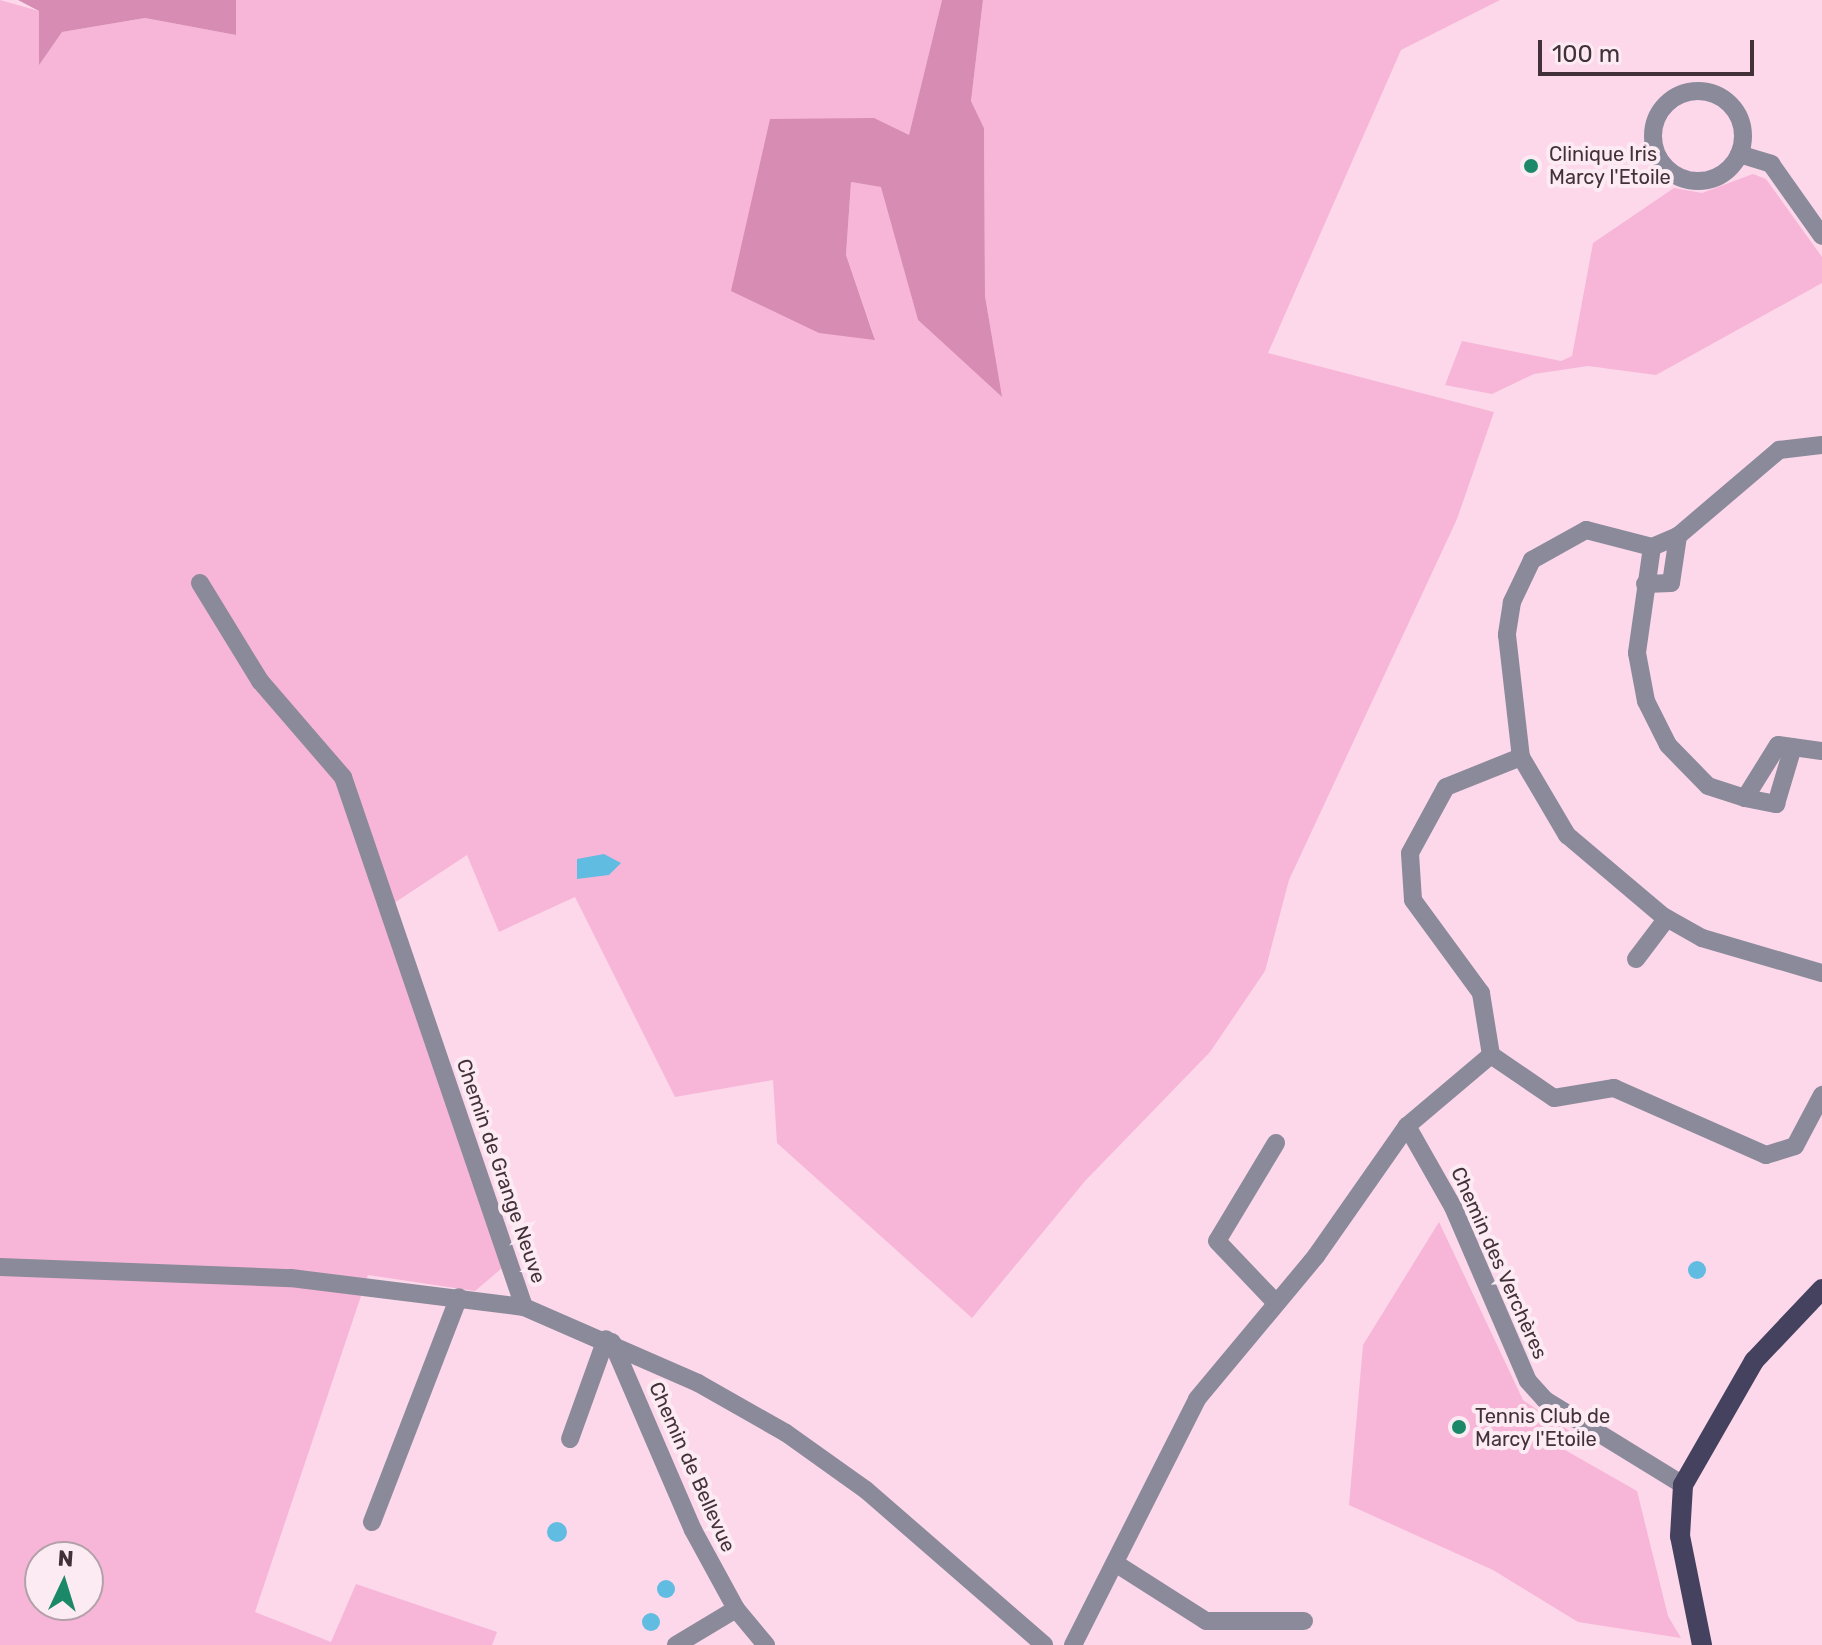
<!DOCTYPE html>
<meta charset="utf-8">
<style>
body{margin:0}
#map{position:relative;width:1822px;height:1645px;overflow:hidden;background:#fcd8ea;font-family:Rubik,sans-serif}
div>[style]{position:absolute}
.green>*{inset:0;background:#f7b6d7}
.forest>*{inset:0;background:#d68cb3}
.water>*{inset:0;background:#60bce1}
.round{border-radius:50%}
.minor>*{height:18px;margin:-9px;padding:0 9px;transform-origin:9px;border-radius:9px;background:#8a8a9b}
.minor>.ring{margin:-9px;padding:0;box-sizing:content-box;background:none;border:18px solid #8a8a9b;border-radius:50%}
.major>*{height:20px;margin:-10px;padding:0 10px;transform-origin:10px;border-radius:10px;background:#44425f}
.dots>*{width:22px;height:22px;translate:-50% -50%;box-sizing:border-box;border:4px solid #fdebf4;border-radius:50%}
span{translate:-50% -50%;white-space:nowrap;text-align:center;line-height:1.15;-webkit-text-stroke:8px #fdebf4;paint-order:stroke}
.poi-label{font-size:20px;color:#43313a}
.left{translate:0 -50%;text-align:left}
.street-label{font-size:20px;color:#43313a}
.north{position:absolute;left:24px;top:1541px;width:80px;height:80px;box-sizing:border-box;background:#fdebf4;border:2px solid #b3a1aa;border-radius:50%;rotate:4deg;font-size:22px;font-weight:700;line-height:32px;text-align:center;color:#43313a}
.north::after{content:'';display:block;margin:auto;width:28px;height:36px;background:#1b8967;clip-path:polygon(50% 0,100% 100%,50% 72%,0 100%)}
.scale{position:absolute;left:1538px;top:40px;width:216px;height:36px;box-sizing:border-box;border:4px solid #43313a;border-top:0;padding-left:10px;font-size:24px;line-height:28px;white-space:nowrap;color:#43313a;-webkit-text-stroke:6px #fdebf4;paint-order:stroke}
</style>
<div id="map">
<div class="green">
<i style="clip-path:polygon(evenodd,0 0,39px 11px,39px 64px,62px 32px,145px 18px,236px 35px,236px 0,942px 0,909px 136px,770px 119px,875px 339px,846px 255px,851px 182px,882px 187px,918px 320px,1001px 396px,985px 296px,984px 128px,971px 101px,983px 0,1500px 0,1401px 50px,1268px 353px,1494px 412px,1457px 519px,1289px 880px,1265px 971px,1210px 1052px,1085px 1181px,972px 1318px,777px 1143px,773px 1080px,675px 1097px,575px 897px,499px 932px,467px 855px,382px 911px,502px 1268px,475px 1291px,368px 1275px,255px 1612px,331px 1642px,356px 1584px,497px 1632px,492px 1645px,0 1645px,0 0,40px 1557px,88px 1557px,88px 1605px,40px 1605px,40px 1557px)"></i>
<i style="clip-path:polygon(1753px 174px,1766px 179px,1822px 257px,1822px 283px,1656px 375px,1588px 366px,1534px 374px,1492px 394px,1445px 385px,1462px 341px,1561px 361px,1572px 356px,1593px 243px,1674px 188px,1702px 193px)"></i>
<i style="clip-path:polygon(1439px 1222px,1523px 1400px,1574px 1434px,1565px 1450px,1637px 1491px,1668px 1616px,1681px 1638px,1578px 1622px,1493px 1570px,1349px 1505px,1363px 1345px)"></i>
</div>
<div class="forest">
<i style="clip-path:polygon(18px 0,236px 0,236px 35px,145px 18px,62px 32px,39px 65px,39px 11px)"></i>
<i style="clip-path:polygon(942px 0,983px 0,971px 101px,984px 128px,985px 296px,1002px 397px,918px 320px,881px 187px,851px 182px,846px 255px,875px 340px,819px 333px,731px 291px,770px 119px,874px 118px,909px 135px)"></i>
</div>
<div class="water">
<i style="clip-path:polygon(604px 854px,621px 863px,609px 875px,577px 879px,577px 859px)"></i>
<i class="round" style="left:1688px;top:1261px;width:18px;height:18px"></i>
<i class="round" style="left:547px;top:1522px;width:20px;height:20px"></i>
<i class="round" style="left:657px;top:1580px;width:18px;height:18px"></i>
<i class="round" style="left:642px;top:1613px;width:18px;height:18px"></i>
</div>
<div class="minor">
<i class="ring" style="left:1653px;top:91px;width:72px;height:72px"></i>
<i style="left:1739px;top:154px;width:34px;rotate:17deg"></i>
<i style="left:1771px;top:164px;width:88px;rotate:54.7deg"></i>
<i style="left:1652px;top:547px;width:68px;rotate:-165.6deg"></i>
<i style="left:1586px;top:530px;width:62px;rotate:150.9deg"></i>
<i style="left:1532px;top:560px;width:47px;rotate:115.5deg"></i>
<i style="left:1512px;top:602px;width:33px;rotate:99deg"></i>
<i style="left:1507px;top:635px;width:123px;rotate:83.5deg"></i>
<i style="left:1521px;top:757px;width:91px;rotate:59.5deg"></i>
<i style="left:1567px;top:835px;width:126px;rotate:40.2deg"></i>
<i style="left:1663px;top:916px;width:45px;rotate:29.4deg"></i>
<i style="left:1702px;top:938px;width:125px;rotate:16.3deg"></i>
<i style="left:1652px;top:547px;width:107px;rotate:98.1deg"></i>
<i style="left:1637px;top:653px;width:49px;rotate:79.4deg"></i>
<i style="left:1646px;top:701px;width:49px;rotate:63.4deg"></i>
<i style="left:1668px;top:745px;width:57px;rotate:45.7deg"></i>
<i style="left:1708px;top:786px;width:39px;rotate:18deg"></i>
<i style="left:1745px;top:798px;width:62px;rotate:-58.1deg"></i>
<i style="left:1778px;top:745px;width:44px;rotate:7.8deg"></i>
<i style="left:1652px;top:547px;width:28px;rotate:-23deg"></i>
<i style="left:1678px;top:536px;width:133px;rotate:-40.4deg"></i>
<i style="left:1779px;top:450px;width:43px;rotate:-6.6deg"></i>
<i style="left:200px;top:583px;width:115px;rotate:58.5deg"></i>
<i style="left:260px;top:681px;width:127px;rotate:49.2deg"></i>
<i style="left:343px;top:777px;width:560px;rotate:71.14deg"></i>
<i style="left:524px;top:1307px;width:190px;rotate:23.6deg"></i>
<i style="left:698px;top:1383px;width:101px;rotate:29.6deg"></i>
<i style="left:786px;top:1433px;width:98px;rotate:35.5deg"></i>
<i style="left:866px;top:1490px;width:236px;rotate:41deg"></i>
<i style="left:1645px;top:584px;width:26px;rotate:-2deg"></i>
<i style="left:1671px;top:583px;width:48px;rotate:-81.5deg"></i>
<i style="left:1745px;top:798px;width:32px;rotate:11deg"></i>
<i style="left:1776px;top:804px;width:59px;rotate:-73.4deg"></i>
<i style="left:1636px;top:959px;width:51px;rotate:-52.9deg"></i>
<i style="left:1491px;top:1055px;width:63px;rotate:-99.2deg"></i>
<i style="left:1481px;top:993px;width:115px;rotate:-126.2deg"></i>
<i style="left:1413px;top:900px;width:47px;rotate:-93.7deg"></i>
<i style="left:1410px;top:853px;width:75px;rotate:-61.4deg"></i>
<i style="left:1446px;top:787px;width:81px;rotate:-21.8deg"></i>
<i style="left:1407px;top:1126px;width:93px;rotate:60.4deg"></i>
<i style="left:1453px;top:1207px;width:189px;rotate:66.7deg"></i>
<i style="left:1528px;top:1381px;width:25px;rotate:48deg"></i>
<i style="left:1545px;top:1400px;width:162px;rotate:31.6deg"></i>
<i style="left:1276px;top:1143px;width:114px;rotate:121deg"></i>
<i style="left:1217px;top:1241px;width:86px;rotate:46.4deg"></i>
<i style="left:0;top:1267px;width:291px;rotate:2.2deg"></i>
<i style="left:291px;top:1278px;width:235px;rotate:7.1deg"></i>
<i style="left:612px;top:1342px;width:205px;rotate:66.7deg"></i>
<i style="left:693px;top:1530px;width:90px;rotate:61.4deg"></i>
<i style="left:736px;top:1609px;width:47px;rotate:50.2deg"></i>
<i style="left:570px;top:1439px;width:106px;rotate:-70.2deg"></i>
<i style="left:372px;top:1522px;width:241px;rotate:-68.9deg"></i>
<i style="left:1115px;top:1563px;width:108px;rotate:32.5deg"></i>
<i style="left:1206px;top:1621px;width:98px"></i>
<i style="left:676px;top:1645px;width:70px;rotate:-31deg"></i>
<i style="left:1073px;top:1645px;width:275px;rotate:-63.2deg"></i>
<i style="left:1197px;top:1399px;width:186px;rotate:-50.2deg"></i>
<i style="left:1316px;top:1256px;width:159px;rotate:-55deg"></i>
<i style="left:1407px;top:1126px;width:110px;rotate:-40.2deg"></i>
<i style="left:1491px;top:1055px;width:76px;rotate:34.3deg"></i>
<i style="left:1554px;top:1098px;width:61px;rotate:-9.5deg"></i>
<i style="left:1614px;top:1088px;width:166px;rotate:23.8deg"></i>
<i style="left:1766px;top:1155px;width:30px;rotate:-17deg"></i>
<i style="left:1795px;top:1146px;width:58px;rotate:-62.1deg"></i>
</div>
<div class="major">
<i style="left:1702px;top:1645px;width:111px;rotate:-101.4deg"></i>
<i style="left:1680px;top:1536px;width:51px;rotate:-86.6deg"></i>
<i style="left:1683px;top:1485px;width:143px;rotate:-60.2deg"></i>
<i style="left:1754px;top:1361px;width:99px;rotate:-46.6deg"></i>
</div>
<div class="dots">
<i style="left:1531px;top:166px;background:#1b8967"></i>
<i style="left:1459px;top:1427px;background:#1b8967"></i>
</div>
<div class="poi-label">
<span class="left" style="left:1549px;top:166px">Clinique Iris<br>Marcy l'Etoile</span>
<span class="left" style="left:1475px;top:1428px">Tennis Club de<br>Marcy l'Etoile</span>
</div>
<div class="street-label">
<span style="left:501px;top:1171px;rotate:71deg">Chemin de Grange Neuve</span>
<span style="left:1499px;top:1263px;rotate:66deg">Chemin des Verchères</span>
<span style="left:692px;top:1467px;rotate:66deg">Chemin de Bellevue</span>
</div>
<div class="north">N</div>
<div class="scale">100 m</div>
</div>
